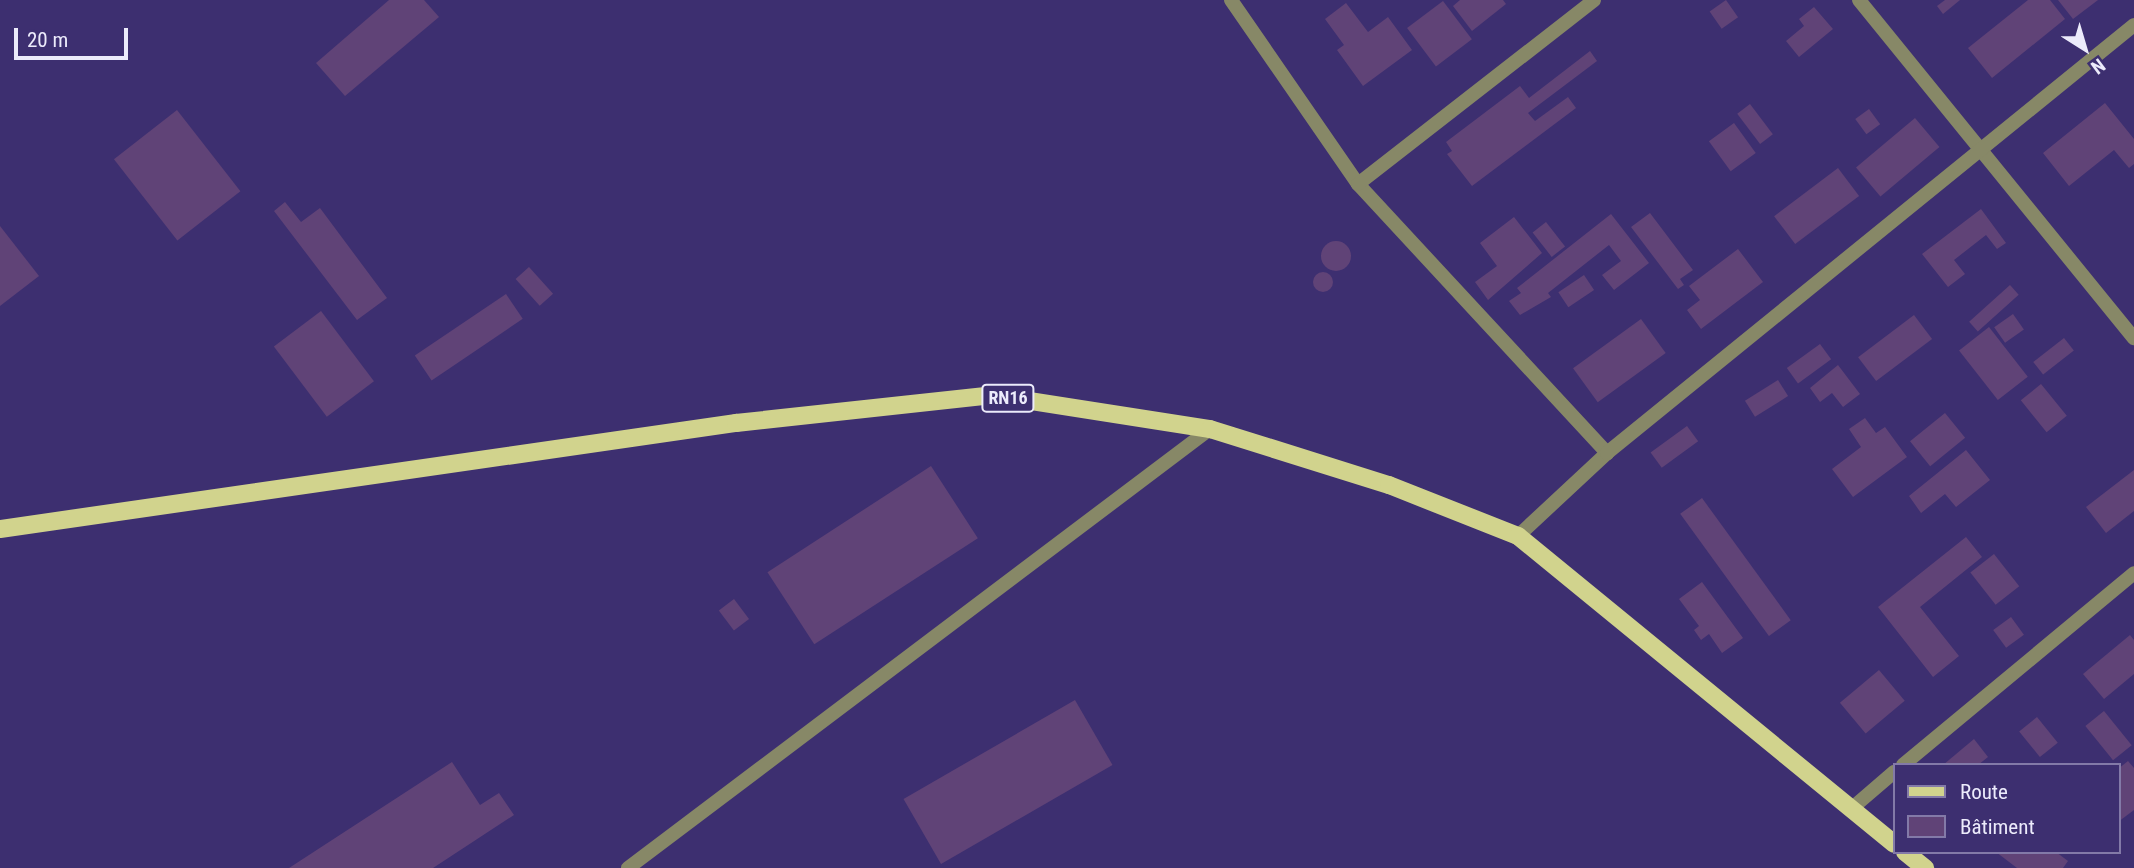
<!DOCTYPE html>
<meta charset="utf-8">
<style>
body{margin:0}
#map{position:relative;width:2134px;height:868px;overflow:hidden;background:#3d2f70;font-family:"Roboto Condensed",sans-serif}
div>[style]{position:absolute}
.building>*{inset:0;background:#604377;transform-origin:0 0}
.round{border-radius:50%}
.street>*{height:14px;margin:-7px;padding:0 7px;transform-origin:7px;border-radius:7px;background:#878867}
.primary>*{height:18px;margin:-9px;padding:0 9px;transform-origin:9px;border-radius:9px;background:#d1d38d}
span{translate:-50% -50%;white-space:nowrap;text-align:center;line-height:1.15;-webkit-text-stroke:7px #3d2f70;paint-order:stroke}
.shield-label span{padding:2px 5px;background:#3d2f70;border:2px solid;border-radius:5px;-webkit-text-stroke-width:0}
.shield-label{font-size:18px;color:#ecebfb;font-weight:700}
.legend{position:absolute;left:1893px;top:763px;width:228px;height:91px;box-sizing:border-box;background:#3d2f70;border:2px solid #837aa8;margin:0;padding:9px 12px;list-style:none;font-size:21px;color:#ecebfb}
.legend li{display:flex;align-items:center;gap:14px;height:35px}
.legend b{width:35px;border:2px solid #837aa8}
.north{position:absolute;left:2050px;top:14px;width:70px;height:70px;-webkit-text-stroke:5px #3d2f70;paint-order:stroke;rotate:143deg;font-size:19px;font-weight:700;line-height:28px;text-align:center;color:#ecebfb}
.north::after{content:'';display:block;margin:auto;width:24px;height:32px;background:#ecebfb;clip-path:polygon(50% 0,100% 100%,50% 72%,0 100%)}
.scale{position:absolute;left:14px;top:28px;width:114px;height:32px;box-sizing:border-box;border:4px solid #ecebfb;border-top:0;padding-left:9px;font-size:21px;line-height:24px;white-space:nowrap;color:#ecebfb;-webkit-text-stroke:5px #3d2f70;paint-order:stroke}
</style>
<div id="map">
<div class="building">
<i style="clip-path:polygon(389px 0,424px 0,439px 17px,345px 96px,316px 63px)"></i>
<i style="clip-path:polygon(1460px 0,1503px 0,1506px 4px,1472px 31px,1453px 6px)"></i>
<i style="left:1726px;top:0;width:21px;height:20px;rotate:55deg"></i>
<i style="clip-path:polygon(1945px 0,1960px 0,1943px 14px,1937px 6px)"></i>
<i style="clip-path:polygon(2028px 0,2050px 0,2065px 19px,1992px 78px,1968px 48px)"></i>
<i style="clip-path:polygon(2058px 0,2098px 0,2073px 19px)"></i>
<i style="left:1443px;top:1px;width:48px;height:45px;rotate:53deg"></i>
<i style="clip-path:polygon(1346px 3px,1368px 32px,1388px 17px,1412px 50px,1363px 86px,1337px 50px,1344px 45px,1325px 19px)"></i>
<i style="clip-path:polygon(1814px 7px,1833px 29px,1799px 57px,1786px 41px,1804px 26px,1799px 19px)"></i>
<i style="clip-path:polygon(1590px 51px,1597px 61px,1528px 113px,1535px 121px,1568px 97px,1576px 108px,1472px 186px,1447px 154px,1452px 151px,1446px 142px,1520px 86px,1529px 98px)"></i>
<i style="clip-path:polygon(2105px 103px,2134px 139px,2134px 164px,2129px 168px,2114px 150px,2069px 186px,2043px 153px)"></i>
<i style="left:1750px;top:104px;width:38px;height:16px;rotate:53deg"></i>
<i style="left:1869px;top:109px;width:19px;height:17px;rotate:54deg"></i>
<i style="left:177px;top:110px;width:103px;height:80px;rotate:52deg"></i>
<i style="left:1915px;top:118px;width:38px;height:77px;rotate:50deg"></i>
<i style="left:1734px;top:123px;width:37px;height:31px;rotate:54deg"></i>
<i style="left:1838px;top:168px;width:35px;height:80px;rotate:53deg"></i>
<i style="clip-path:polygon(285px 202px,301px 222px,320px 208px,387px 298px,357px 320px,274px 211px)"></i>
<i style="clip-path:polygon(1981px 209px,2006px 243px,1997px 249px,1986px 235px,1954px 260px,1965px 274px,1948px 287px,1922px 254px)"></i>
<i style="clip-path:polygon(1650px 213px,1693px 270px,1680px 279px,1684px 285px,1678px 289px,1631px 227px)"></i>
<i style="clip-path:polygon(1611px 214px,1649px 263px,1614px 290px,1602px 275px,1621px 261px,1609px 245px,1548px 293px,1551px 297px,1520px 315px,1509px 301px,1521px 293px,1517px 288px)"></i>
<i style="clip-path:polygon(1514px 217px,1542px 253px,1488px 300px,1475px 282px,1497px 266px,1480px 243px)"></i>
<i style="left:1546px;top:222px;width:31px;height:17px;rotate:52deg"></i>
<i style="clip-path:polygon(0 226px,39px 276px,0 306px)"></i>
<i class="round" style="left:1321px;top:241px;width:30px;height:30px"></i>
<i style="clip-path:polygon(1738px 249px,1763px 282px,1701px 329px,1687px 310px,1700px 300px,1689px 286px)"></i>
<i style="left:529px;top:267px;width:36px;height:18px;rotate:48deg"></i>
<i class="round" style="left:1313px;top:272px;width:20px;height:20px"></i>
<i style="left:1584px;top:275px;width:18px;height:31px;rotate:56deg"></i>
<i style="left:2010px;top:285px;width:13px;height:55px;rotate:48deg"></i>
<i style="left:506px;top:294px;width:30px;height:110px;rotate:56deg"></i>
<i style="left:321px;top:311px;width:88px;height:59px;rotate:53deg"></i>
<i style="left:2013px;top:314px;width:19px;height:23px;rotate:55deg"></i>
<i style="left:1914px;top:315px;width:30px;height:70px;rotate:53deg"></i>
<i style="left:1641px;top:319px;width:42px;height:84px;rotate:54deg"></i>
<i style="left:1989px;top:327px;width:63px;height:38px;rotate:52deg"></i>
<i style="left:2064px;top:338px;width:16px;height:39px;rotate:52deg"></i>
<i style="left:1820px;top:344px;width:19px;height:41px;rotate:54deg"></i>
<i style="clip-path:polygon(1838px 365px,1860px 394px,1843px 407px,1832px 393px,1820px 402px,1810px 388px)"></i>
<i style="left:1778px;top:380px;width:19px;height:39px;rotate:58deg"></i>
<i style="left:2041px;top:384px;width:41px;height:26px;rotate:51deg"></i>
<i style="left:1945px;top:413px;width:32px;height:45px;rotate:51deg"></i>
<i style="clip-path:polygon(1865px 418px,1876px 433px,1885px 427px,1907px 457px,1853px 497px,1832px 469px,1861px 447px,1849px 429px)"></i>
<i style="left:1687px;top:426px;width:19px;height:45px;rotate:54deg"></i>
<i style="clip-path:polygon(1966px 450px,1990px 480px,1956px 507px,1945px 494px,1921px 513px,1909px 496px)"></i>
<i style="left:931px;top:466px;width:86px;height:195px;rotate:57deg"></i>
<i style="clip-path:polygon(2134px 470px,2134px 511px,2106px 533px,2086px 507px)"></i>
<i style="left:1702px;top:498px;width:151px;height:27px;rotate:54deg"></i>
<i style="clip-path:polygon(1966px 537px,1982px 557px,1920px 607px,1959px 656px,1933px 677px,1878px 607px)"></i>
<i style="left:1994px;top:554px;width:41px;height:30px;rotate:52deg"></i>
<i style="clip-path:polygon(1702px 582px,1743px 638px,1722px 653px,1709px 634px,1701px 640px,1694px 630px,1699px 626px,1679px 599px)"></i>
<i style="left:734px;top:599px;width:25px;height:19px;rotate:53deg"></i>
<i style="left:2011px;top:617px;width:22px;height:22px;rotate:54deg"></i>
<i style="clip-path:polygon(2130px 635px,2134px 640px,2134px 674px,2104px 699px,2083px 674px)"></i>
<i style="left:1879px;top:670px;width:40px;height:51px;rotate:50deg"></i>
<i style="left:1075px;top:700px;width:75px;height:198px;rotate:60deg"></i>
<i style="left:2104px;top:711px;width:44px;height:24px;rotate:51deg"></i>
<i style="left:2037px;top:717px;width:33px;height:23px;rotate:51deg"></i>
<i style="clip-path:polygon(1974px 739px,1988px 757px,1978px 765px,1943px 765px)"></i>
<i style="clip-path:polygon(2128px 761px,2134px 768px,2134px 810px,2118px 822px,2118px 769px)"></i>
<i style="clip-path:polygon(452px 762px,480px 805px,499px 793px,514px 815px,433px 868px,289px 868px)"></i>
<i style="clip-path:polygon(1996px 852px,2056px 852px,2068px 861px,2063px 868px,2017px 868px)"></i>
</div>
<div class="street">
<i style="left:1231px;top:0;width:224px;rotate:55.4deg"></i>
<i style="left:1358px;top:184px;width:367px;rotate:47.2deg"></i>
<i style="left:1859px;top:0;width:436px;rotate:50.9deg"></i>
<i style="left:1358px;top:184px;width:299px;rotate:-37.9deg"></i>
<i style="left:1518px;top:536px;width:122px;rotate:-43deg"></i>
<i style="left:1607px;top:453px;width:679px;rotate:-39.08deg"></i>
<i style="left:1903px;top:765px;width:300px;rotate:-39.7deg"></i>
<i style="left:1851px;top:809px;width:57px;rotate:-40.7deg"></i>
<i style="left:628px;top:868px;width:729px;rotate:-37.03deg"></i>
</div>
<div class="primary">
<i style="left:0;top:529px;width:744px;rotate:-8.2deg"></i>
<i style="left:736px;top:423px;width:258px;rotate:-6.2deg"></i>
<i style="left:992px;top:395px;width:221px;rotate:8.9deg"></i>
<i style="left:1210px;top:429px;width:188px;rotate:17.4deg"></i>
<i style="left:1389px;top:485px;width:139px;rotate:21.6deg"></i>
<i style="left:1518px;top:536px;width:486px;rotate:39.3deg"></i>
<i style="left:1905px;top:852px;width:26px;rotate:39deg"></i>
</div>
<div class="shield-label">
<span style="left:1008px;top:398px">RN16</span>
</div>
<ul class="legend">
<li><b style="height:9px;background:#d1d38d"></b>Route</li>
<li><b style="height:19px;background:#604377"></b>Bâtiment</li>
</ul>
<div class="north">N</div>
<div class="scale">20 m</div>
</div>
